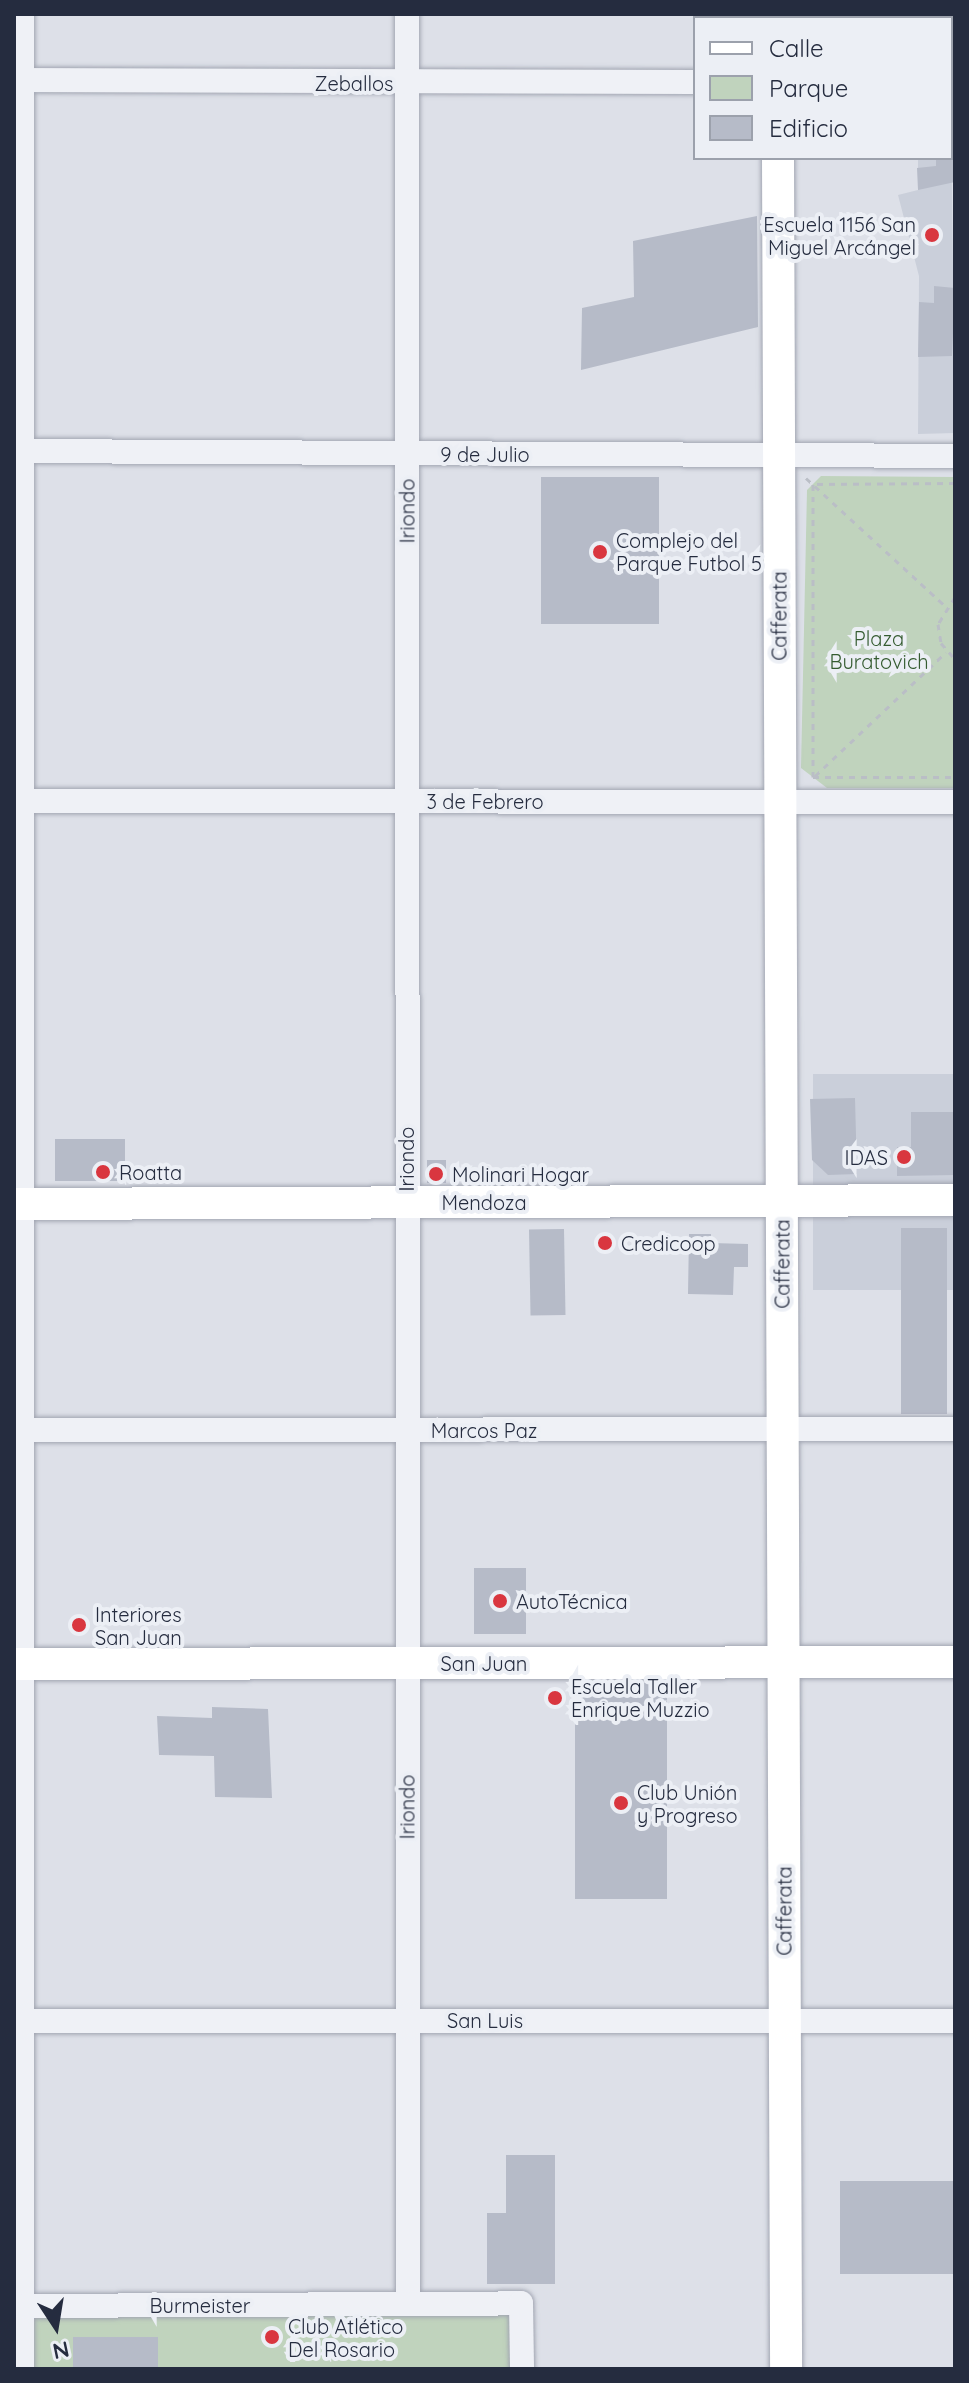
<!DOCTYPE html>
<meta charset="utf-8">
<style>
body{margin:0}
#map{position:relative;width:969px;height:2383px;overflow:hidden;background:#dde0e8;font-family:Quicksand,sans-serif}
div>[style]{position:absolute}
.built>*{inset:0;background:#cacfda;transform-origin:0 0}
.green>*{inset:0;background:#c0d3bd;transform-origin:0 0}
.building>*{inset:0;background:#b6bbc8;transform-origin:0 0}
.path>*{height:3px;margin-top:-1.5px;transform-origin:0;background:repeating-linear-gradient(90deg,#babec6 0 6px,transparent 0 12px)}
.roads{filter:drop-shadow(0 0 2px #a2a6b2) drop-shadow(0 0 2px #a2a6b2)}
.street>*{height:24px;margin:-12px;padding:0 12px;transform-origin:12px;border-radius:12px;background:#eff1f6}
.secondary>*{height:32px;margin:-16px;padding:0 16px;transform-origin:16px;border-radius:16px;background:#fff}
.dots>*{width:22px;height:22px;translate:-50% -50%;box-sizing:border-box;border:4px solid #eceff5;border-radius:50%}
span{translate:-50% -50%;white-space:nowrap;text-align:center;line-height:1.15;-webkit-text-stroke:8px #eceff5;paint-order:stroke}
.street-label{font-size:20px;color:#252c3f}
.poi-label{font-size:20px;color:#252c3f}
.right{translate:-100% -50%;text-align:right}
.left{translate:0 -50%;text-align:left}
.park-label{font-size:20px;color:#355c31}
.frame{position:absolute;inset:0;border:16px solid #252c3f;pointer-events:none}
.legend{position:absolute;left:693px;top:16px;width:260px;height:144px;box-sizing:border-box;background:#eceff5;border:2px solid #9ca1ac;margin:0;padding:10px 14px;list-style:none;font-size:24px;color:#252c3f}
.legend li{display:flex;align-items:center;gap:16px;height:40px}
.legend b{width:40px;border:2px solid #9ca1ac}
.north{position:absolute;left:16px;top:2287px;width:80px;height:80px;-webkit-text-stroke:6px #eceff5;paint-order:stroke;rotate:168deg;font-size:22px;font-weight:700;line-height:32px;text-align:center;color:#252c3f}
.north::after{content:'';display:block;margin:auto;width:28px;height:36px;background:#252c3f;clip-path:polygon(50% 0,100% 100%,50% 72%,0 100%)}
</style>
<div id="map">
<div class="built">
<i style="clip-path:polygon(951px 112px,955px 433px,918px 434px,919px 276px,898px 195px,918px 190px,918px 158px,951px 158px)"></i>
<i style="left:813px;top:1074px;width:142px;height:216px"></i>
</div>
<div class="green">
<i style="clip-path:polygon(821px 476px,955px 477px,955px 788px,827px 788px,801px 768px,807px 490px)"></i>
<i style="left:521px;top:2303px;width:66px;height:498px;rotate:89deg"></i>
</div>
<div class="building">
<i style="clip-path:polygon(936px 158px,955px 158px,955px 182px,918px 190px,917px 168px,936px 166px)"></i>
<i style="clip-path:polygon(757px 216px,758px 327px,581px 370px,582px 308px,634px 297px,633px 241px)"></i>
<i style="clip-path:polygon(934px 286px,955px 288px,952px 356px,918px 357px,919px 302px,934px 303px)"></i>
<i style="left:659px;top:477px;width:147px;height:118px;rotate:90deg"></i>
<i style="clip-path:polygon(855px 1098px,857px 1174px,828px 1175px,812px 1160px,810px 1099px)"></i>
<i style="clip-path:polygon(911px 1112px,955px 1112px,955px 1175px,897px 1176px,897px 1147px,911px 1147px)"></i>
<i style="left:55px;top:1139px;width:70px;height:42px"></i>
<i style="left:427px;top:1160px;width:19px;height:23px"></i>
<i style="left:901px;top:1228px;width:46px;height:186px"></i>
<i style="left:564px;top:1229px;width:86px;height:35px;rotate:89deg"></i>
<i style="clip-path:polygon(689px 1234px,711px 1234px,711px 1243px,748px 1244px,748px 1267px,734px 1267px,733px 1295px,688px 1294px)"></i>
<i style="left:474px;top:1568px;width:52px;height:66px"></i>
<i style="left:575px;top:1683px;width:92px;height:216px"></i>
<i style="clip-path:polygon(212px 1707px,268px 1709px,272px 1798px,215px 1797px,214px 1756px,159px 1755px,157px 1716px,212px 1718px)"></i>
<i style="clip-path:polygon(506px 2155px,555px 2155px,555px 2284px,487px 2284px,487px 2213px,506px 2213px)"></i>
<i style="left:840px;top:2181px;width:115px;height:93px"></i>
<i style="left:73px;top:2337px;width:85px;height:32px"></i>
</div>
<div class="path">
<i style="left:806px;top:478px;width:189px;rotate:42.6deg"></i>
<i style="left:955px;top:483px;width:142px;rotate:179.6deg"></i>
<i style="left:813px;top:484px;width:293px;rotate:90deg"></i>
<i style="left:813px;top:777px;width:142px"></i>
<i style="left:955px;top:597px;width:32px;rotate:122deg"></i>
<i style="left:938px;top:624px;width:19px;rotate:81deg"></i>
<i style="left:941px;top:643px;width:21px;rotate:49deg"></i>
<i style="left:815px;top:776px;width:180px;rotate:-43.4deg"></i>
</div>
<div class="roads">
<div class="street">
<i style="left:22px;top:14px;width:2355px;rotate:90deg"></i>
<i style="left:407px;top:14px;width:2290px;rotate:89.97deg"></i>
<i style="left:14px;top:80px;width:681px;rotate:0.17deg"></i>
<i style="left:951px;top:81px;width:4px"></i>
<i style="left:14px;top:451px;width:941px;rotate:0.3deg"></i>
<i style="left:14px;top:801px;width:941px;rotate:0.06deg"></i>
<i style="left:14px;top:1430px;width:941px;rotate:-0.06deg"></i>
<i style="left:14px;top:2021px;width:941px"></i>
<i style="left:23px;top:2306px;width:498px;rotate:-0.3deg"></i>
<i style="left:521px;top:2303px;width:66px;rotate:89.1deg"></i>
</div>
<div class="secondary">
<i style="left:777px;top:14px;width:4px;rotate:90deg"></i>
<i style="left:778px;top:158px;width:2211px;rotate:89.79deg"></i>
<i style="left:14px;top:1204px;width:941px;rotate:-0.24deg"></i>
<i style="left:14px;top:1664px;width:941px;rotate:-0.12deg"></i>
</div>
</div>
<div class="dots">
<i style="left:932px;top:235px;background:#d9363f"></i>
<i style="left:600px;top:552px;background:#d9363f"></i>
<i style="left:904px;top:1157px;background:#d9363f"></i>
<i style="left:103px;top:1172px;background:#d9363f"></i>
<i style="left:436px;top:1174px;background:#d9363f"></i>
<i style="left:605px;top:1243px;background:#d9363f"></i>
<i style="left:500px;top:1601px;background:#d9363f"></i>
<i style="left:79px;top:1625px;background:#d9363f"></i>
<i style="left:555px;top:1698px;background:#d9363f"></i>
<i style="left:621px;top:1803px;background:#d9363f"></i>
<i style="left:272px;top:2337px;background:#d9363f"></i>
</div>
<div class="street-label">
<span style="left:354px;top:83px">Zeballos</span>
<span style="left:485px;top:454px">9 de Julio</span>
<span style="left:407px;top:511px;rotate:-90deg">Iriondo</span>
<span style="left:779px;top:616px;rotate:-90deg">Cafferata</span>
<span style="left:485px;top:801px">3 de Febrero</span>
<span style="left:406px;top:1159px;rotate:-90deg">Iriondo</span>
<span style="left:484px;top:1202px">Mendoza</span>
<span style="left:782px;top:1264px;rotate:-90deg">Cafferata</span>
<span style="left:484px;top:1430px">Marcos Paz</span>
<span style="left:484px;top:1663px">San Juan</span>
<span style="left:407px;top:1807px;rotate:-90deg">Iriondo</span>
<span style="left:784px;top:1911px;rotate:-90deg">Cafferata</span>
<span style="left:485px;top:2020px">San Luis</span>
<span style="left:200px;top:2305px">Burmeister</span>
</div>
<div class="poi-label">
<span class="right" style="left:916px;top:236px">Escuela 1156 San<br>Miguel Arcángel</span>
<span class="left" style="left:616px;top:552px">Complejo del<br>Parque Futbol 5</span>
<span class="right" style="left:888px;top:1157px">IDAS</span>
<span class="left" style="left:119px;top:1172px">Roatta</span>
<span class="left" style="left:452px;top:1174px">Molinari Hogar</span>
<span class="left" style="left:621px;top:1243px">Credicoop</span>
<span class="left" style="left:516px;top:1601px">AutoTécnica</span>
<span class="left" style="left:95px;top:1626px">Interiores<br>San Juan</span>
<span class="left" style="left:571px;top:1698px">Escuela Taller<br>Enrique Muzzio</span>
<span class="left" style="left:637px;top:1804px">Club Unión<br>y Progreso</span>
<span class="left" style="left:288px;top:2338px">Club Atlético<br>Del Rosario</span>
</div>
<div class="park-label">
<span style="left:879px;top:650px">Plaza<br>Buratovich</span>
</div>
<div class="frame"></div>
<ul class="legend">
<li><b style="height:10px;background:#fff"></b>Calle</li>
<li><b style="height:22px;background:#c0d3bd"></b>Parque</li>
<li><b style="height:22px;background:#b6bbc8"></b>Edificio</li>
</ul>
<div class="north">N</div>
</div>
